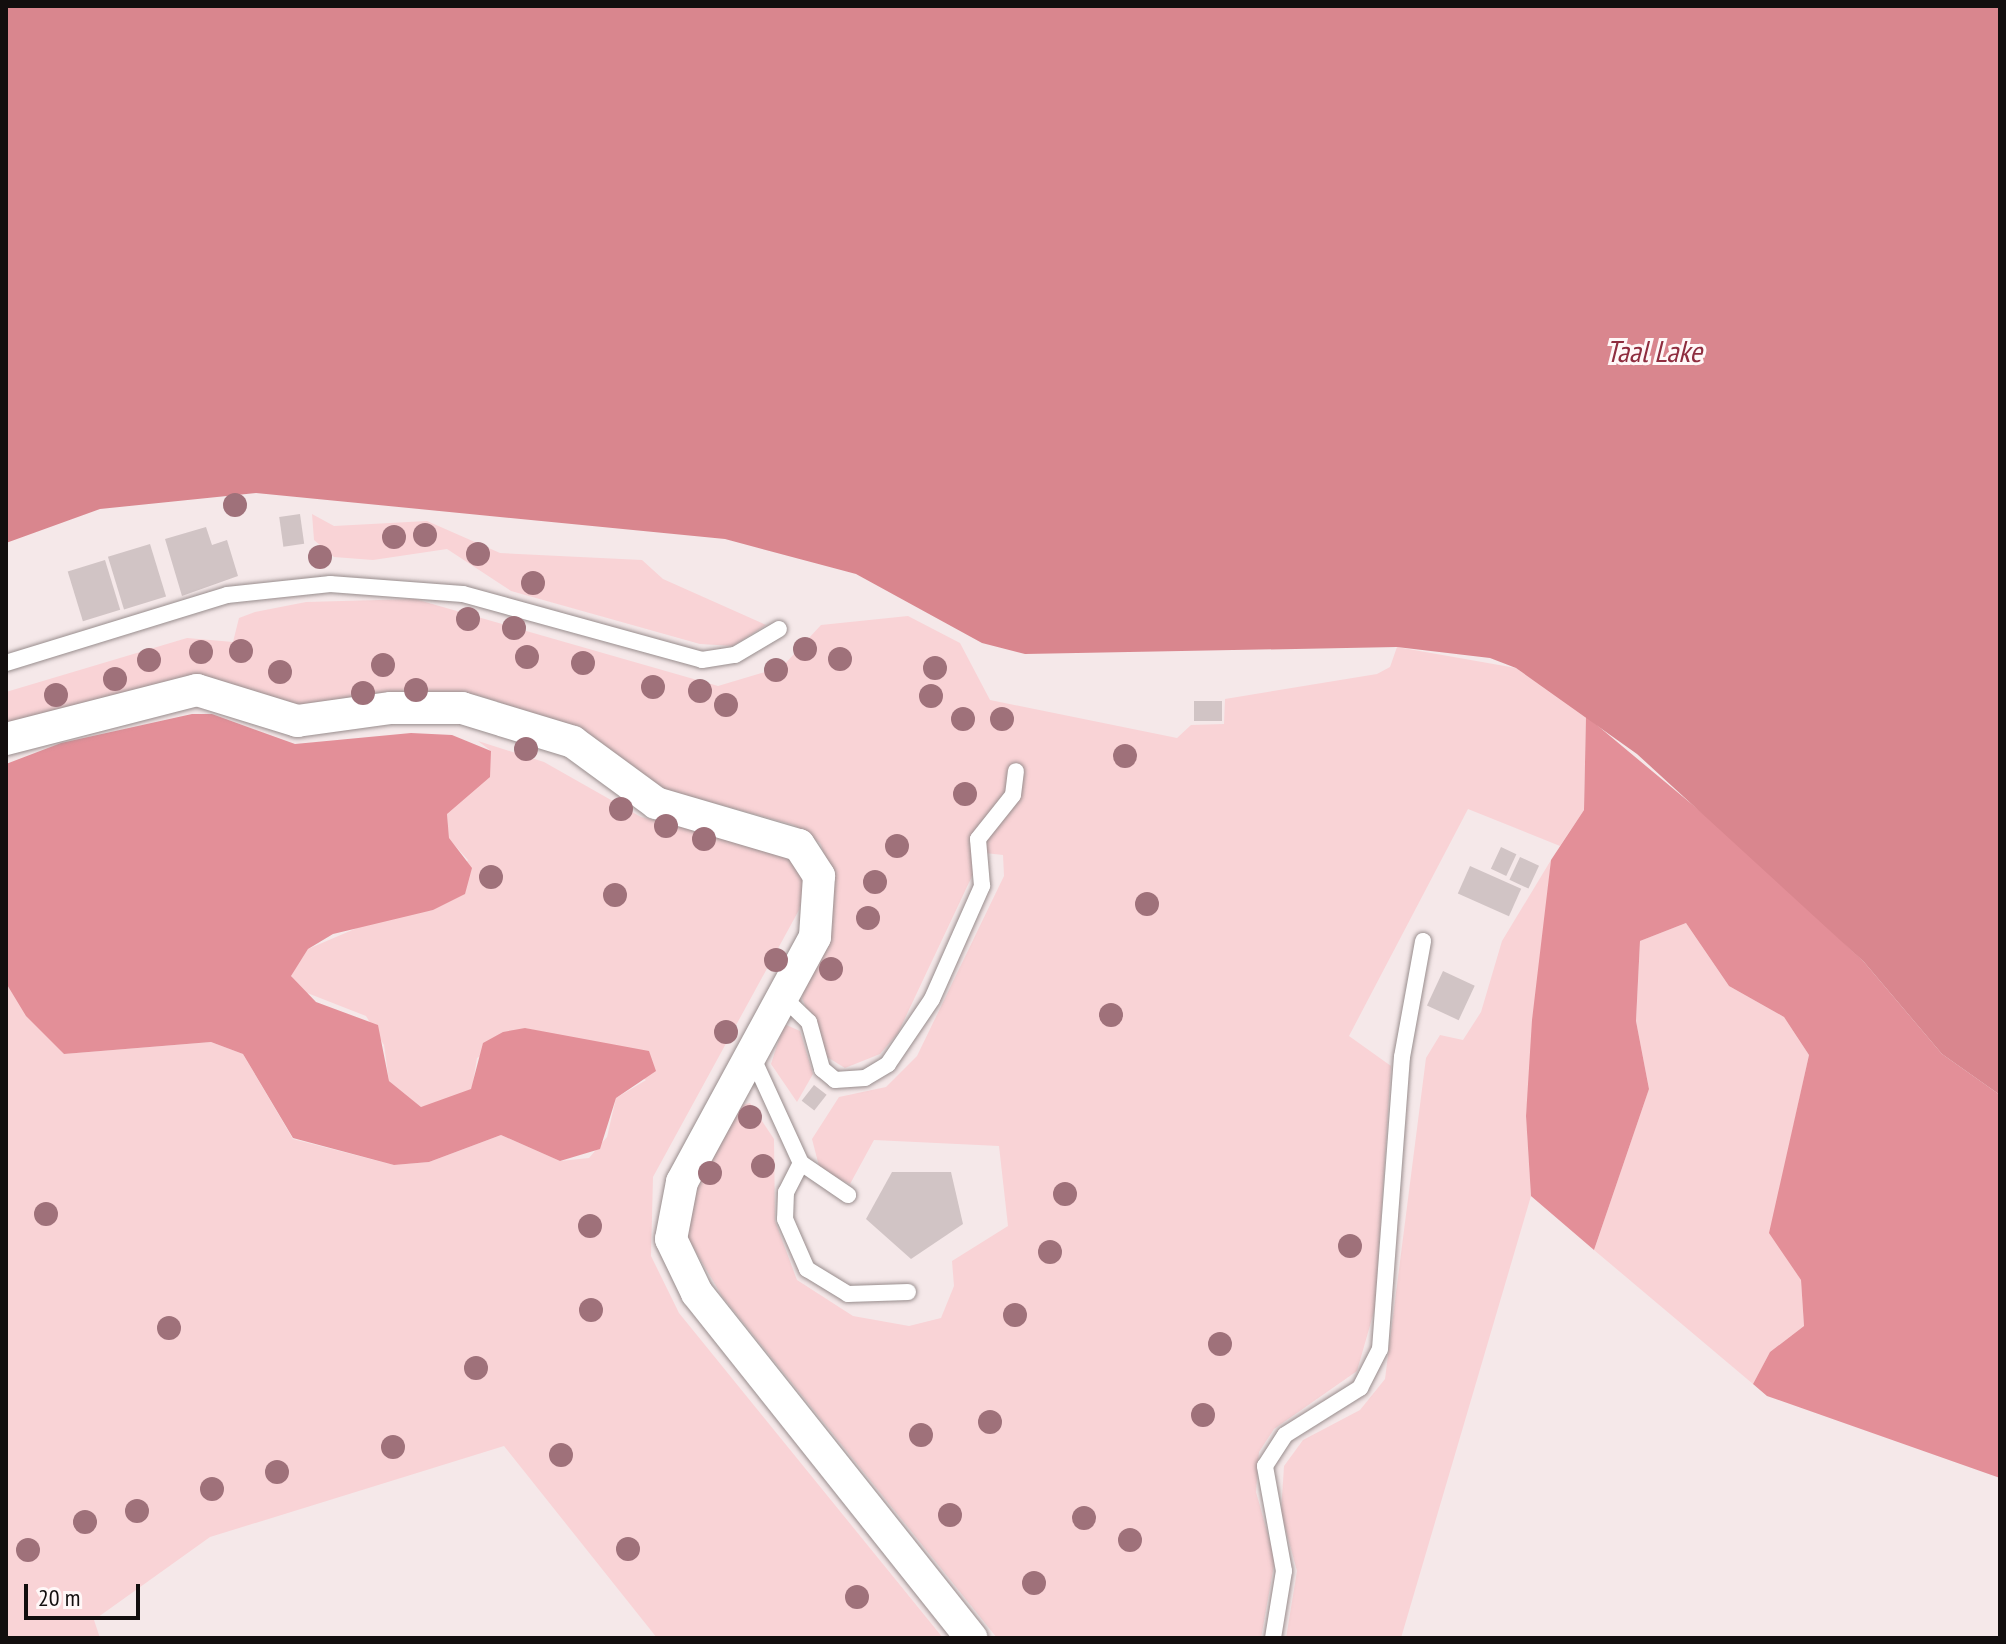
<!DOCTYPE html>
<style>
body{margin:0}
#map{position:relative;width:2006px;height:1644px;overflow:hidden;background:#f5e8e9;font-family:"PT Sans Narrow",sans-serif}
div>[style]{position:absolute}
.green>*{inset:0;background:#f9d3d6}
.forest>*{inset:0;background:#e38f98}
.water>*{inset:0;background:#d9868e}
.building>*{inset:0;background:#d1c4c5;transform-origin:0 0}
.roads{filter:drop-shadow(0 0 2px #988d8d) drop-shadow(0 0 2px #988d8d)}
.service>*{height:16px;margin:-8px;padding:0 8px;transform-origin:8px;border-radius:8px;background:#fff}
.minor>*{height:32px;margin:-16px;padding:0 16px;transform-origin:16px;border-radius:16px;background:#fff}
.trees>*{width:24px;height:24px;margin:-12px;border-radius:50%;background:#9f717a}
span{translate:-50% -50%;white-space:nowrap;text-align:center;line-height:1.15;-webkit-text-stroke:6px #fff7f7;paint-order:stroke}
.water-label{font-size:30px;color:#8f2d3f;font-style:italic}
.frame{position:absolute;inset:0;border:8px solid #120e0e;pointer-events:none}
.scale{position:absolute;left:24px;top:1584px;width:116px;height:36px;box-sizing:border-box;border:4px solid #120e0e;border-top:0;padding-left:10px;font-size:24px;line-height:28px;white-space:nowrap;color:#120e0e;-webkit-text-stroke:6px #fff7f7;paint-order:stroke}
</style>
<div id="map">
<div class="green">
<i style="clip-path:polygon(312px 514px,334px 526px,427px 521px,500px 553px,642px 560px,663px 579px,766px 625px,733px 646px,700px 644px,511px 591px,447px 549px,373px 560px,334px 557px,314px 540px)"></i>
<i style="clip-path:polygon(415px 599px,718px 686px,782px 667px,821px 625px,908px 616px,960px 643px,990px 700px,1177px 738px,1191px 725px,1224px 724px,1225px 699px,1377px 674px,1390px 667px,1397px 647px,1516px 668px,1586px 716px,1584px 810px,1560px 846px,1468px 809px,1349px 1036px,1391px 1066px,1375px 1308px,1357px 1371px,1274px 1429px,1259px 1452px,1256px 1492px,1275px 1560px,1261px 1638px,997px 1638px,722px 1296px,686px 1235px,686px 1201px,737px 1106px,750px 1103px,774px 1139px,775px 1221px,797px 1280px,853px 1316px,909px 1326px,941px 1318px,954px 1286px,952px 1261px,1008px 1226px,999px 1146px,874px 1140px,850px 1184px,820px 1170px,812px 1139px,839px 1097px,886px 1087px,917px 1056px,1004px 876px,1003px 855px,985px 853px,974px 872px,898px 1033px,880px 1054px,845px 1068px,827px 1057px,802px 998px,826px 858px,820px 843px,794px 825px,659px 788px,577px 728px,477px 695px,291px 706px,200px 675px,6px 723px,6px 692px,187px 638px,233px 642px,239px 618px,255px 612px,306px 602px)"></i>
<i style="clip-path:polygon(478px 741px,544px 762px,641px 817px,784px 851px,806px 879px,799px 910px,653px 1177px,651px 1256px,679px 1313px,943px 1638px,657px 1638px,504px 1446px,210px 1537px,94px 1620px,100px 1638px,6px 1638px,6px 983px,64px 1054px,211px 1042px,243px 1054px,293px 1139px,394px 1165px,429px 1162px,501px 1135px,560px 1161px,589px 1158px,607px 1137px,616px 1098px,646px 1080px,557px 1035px,525px 1028px,477px 1058px,472px 1089px,460px 1098px,421px 1107px,389px 1081px,384px 1045px,366px 1016px,297px 989px,291px 975px,308px 949px,378px 919px,433px 910px,468px 860px,449px 839px,447px 814px,491px 751px)"></i>
<i style="clip-path:polygon(1551px 860px,1526px 1115px,1531px 1196px,1401px 1638px,1286px 1638px,1297px 1571px,1281px 1512px,1284px 1466px,1303px 1440px,1360px 1410px,1385px 1379px,1426px 1058px,1440px 1035px,1463px 1040px,1481px 1012px,1502px 941px)"></i>
<i style="clip-path:polygon(1686px 923px,1729px 986px,1784px 1017px,1809px 1055px,1770px 1233px,1801px 1280px,1804px 1326px,1770px 1352px,1753px 1384px,1594px 1250px,1649px 1089px,1636px 1021px,1640px 941px)"></i>
<i style="clip-path:polygon(784px 1024px,800px 1031px,813px 1074px,797px 1102px,771px 1064px)"></i>
</div>
<div class="forest">
<i style="clip-path:polygon(192px 714px,212px 714px,295px 744px,411px 733px,452px 735px,491px 751px,490px 777px,447px 814px,449px 838px,472px 868px,465px 894px,433px 910px,333px 934px,308px 949px,291px 976px,316px 1002px,378px 1025px,389px 1081px,421px 1107px,471px 1089px,483px 1043px,503px 1032px,525px 1028px,649px 1051px,656px 1071px,616px 1098px,600px 1149px,560px 1161px,501px 1135px,429px 1162px,394px 1165px,293px 1138px,243px 1054px,211px 1042px,64px 1054px,26px 1016px,6px 983px,6px 764px,61px 743px)"></i>
<i style="clip-path:polygon(1586px 716px,1742px 846px,1864px 962px,1942px 1054px,2000px 1095px,2000px 1478px,1767px 1396px,1753px 1384px,1770px 1352px,1804px 1326px,1801px 1280px,1769px 1233px,1809px 1055px,1784px 1017px,1729px 986px,1686px 923px,1640px 941px,1636px 1021px,1649px 1089px,1594px 1250px,1531px 1196px,1526px 1116px,1532px 1020px,1551px 860px,1584px 810px)"></i>
</div>
<div class="water">
<i style="clip-path:polygon(6px 6px,2000px 6px,2000px 1095px,1942px 1054px,1864px 962px,1637px 754px,1516px 668px,1490px 658px,1397px 647px,1025px 654px,982px 643px,856px 574px,725px 539px,256px 493px,100px 509px,6px 543px)"></i>
</div>
<div class="building">
<i style="left:300px;top:514px;width:30px;height:21px;rotate:82deg"></i>
<i style="clip-path:polygon(206px 527px,212px 545px,227px 540px,238px 576px,182px 596px,165px 539px)"></i>
<i style="left:150px;top:544px;width:55px;height:44px;rotate:73deg"></i>
<i style="left:105px;top:560px;width:52px;height:39px;rotate:73deg"></i>
<i style="left:1194px;top:701px;width:28px;height:20px"></i>
<i style="left:1501px;top:847px;width:17px;height:24px;rotate:25deg"></i>
<i style="left:1520px;top:857px;width:21px;height:25px;rotate:25deg"></i>
<i style="left:1470px;top:866px;width:56px;height:30px;rotate:24deg"></i>
<i style="left:1443px;top:971px;width:35px;height:38px;rotate:25deg"></i>
<i style="left:814px;top:1085px;width:16px;height:20px;rotate:38deg"></i>
<i style="clip-path:polygon(892px 1172px,951px 1172px,963px 1224px,911px 1259px,866px 1219px)"></i>
</div>
<div class="roads">
<div class="service">
<i style="left:6px;top:663px;width:231px;rotate:-17.1deg"></i>
<i style="left:227px;top:595px;width:104px;rotate:-6.1deg"></i>
<i style="left:330px;top:584px;width:133px;rotate:4.3deg"></i>
<i style="left:463px;top:594px;width:248px;rotate:15.4deg"></i>
<i style="left:702px;top:660px;width:33px;rotate:-9deg"></i>
<i style="left:735px;top:655px;width:51px;rotate:-30.6deg"></i>
<i style="left:783px;top:997px;width:36px;rotate:44deg"></i>
<i style="left:809px;top:1022px;width:49px;rotate:74.5deg"></i>
<i style="left:822px;top:1069px;width:17px;rotate:40deg"></i>
<i style="left:835px;top:1080px;width:30px;rotate:-4deg"></i>
<i style="left:865px;top:1078px;width:27px;rotate:-31deg"></i>
<i style="left:888px;top:1064px;width:78px;rotate:-55.9deg"></i>
<i style="left:932px;top:999px;width:124px;rotate:-66.1deg"></i>
<i style="left:982px;top:886px;width:47px;rotate:-94.9deg"></i>
<i style="left:978px;top:839px;width:56px;rotate:-51.5deg"></i>
<i style="left:1013px;top:795px;width:24px;rotate:-83deg"></i>
<i style="left:751px;top:1054px;width:120px;rotate:65.4deg"></i>
<i style="left:801px;top:1163px;width:57px;rotate:34.2deg"></i>
<i style="left:801px;top:1163px;width:33px;rotate:117deg"></i>
<i style="left:786px;top:1192px;width:27px;rotate:92deg"></i>
<i style="left:785px;top:1219px;width:55px;rotate:66.3deg"></i>
<i style="left:807px;top:1269px;width:48px;rotate:31.4deg"></i>
<i style="left:848px;top:1294px;width:60px;rotate:-1.9deg"></i>
<i style="left:1273px;top:1638px;width:68px;rotate:-80.7deg"></i>
<i style="left:1284px;top:1571px;width:107px;rotate:-100.3deg"></i>
<i style="left:1265px;top:1466px;width:37px;rotate:-57deg"></i>
<i style="left:1285px;top:1435px;width:89px;rotate:-32.1deg"></i>
<i style="left:1360px;top:1388px;width:44px;rotate:-62.9deg"></i>
<i style="left:1380px;top:1349px;width:293px;rotate:-85.7deg"></i>
<i style="left:1402px;top:1057px;width:118px;rotate:-79.7deg"></i>
</div>
<div class="minor">
<i style="left:6px;top:739px;width:197px;rotate:-14.4deg"></i>
<i style="left:197px;top:690px;width:105px;rotate:17.2deg"></i>
<i style="left:297px;top:721px;width:95px;rotate:-7.9deg"></i>
<i style="left:391px;top:708px;width:71px"></i>
<i style="left:462px;top:708px;width:116px;rotate:17deg"></i>
<i style="left:573px;top:742px;width:103px;rotate:36.3deg"></i>
<i style="left:656px;top:803px;width:149px;rotate:16.4deg"></i>
<i style="left:799px;top:845px;width:37px;rotate:57deg"></i>
<i style="left:819px;top:876px;width:61px;rotate:93.8deg"></i>
<i style="left:815px;top:937px;width:279px;rotate:118.5deg"></i>
<i style="left:682px;top:1182px;width:58px;rotate:100.9deg"></i>
<i style="left:671px;top:1239px;width:60px;rotate:64.3deg"></i>
<i style="left:697px;top:1293px;width:441px;rotate:51.5deg"></i>
</div>
</div>
<div class="trees">
<i style="left:235px;top:505px"></i>
<i style="left:425px;top:535px"></i>
<i style="left:394px;top:537px"></i>
<i style="left:478px;top:554px"></i>
<i style="left:320px;top:557px"></i>
<i style="left:533px;top:583px"></i>
<i style="left:468px;top:619px"></i>
<i style="left:514px;top:628px"></i>
<i style="left:805px;top:649px"></i>
<i style="left:241px;top:651px"></i>
<i style="left:201px;top:652px"></i>
<i style="left:527px;top:657px"></i>
<i style="left:840px;top:659px"></i>
<i style="left:149px;top:660px"></i>
<i style="left:583px;top:663px"></i>
<i style="left:383px;top:665px"></i>
<i style="left:935px;top:668px"></i>
<i style="left:776px;top:670px"></i>
<i style="left:280px;top:672px"></i>
<i style="left:115px;top:679px"></i>
<i style="left:653px;top:687px"></i>
<i style="left:416px;top:690px"></i>
<i style="left:700px;top:691px"></i>
<i style="left:363px;top:693px"></i>
<i style="left:56px;top:695px"></i>
<i style="left:931px;top:696px"></i>
<i style="left:726px;top:705px"></i>
<i style="left:963px;top:719px"></i>
<i style="left:1002px;top:719px"></i>
<i style="left:526px;top:749px"></i>
<i style="left:1125px;top:756px"></i>
<i style="left:965px;top:794px"></i>
<i style="left:621px;top:809px"></i>
<i style="left:666px;top:826px"></i>
<i style="left:704px;top:839px"></i>
<i style="left:897px;top:846px"></i>
<i style="left:491px;top:877px"></i>
<i style="left:875px;top:882px"></i>
<i style="left:615px;top:895px"></i>
<i style="left:1147px;top:904px"></i>
<i style="left:868px;top:918px"></i>
<i style="left:776px;top:960px"></i>
<i style="left:831px;top:969px"></i>
<i style="left:1111px;top:1015px"></i>
<i style="left:726px;top:1032px"></i>
<i style="left:750px;top:1117px"></i>
<i style="left:763px;top:1166px"></i>
<i style="left:710px;top:1173px"></i>
<i style="left:1065px;top:1194px"></i>
<i style="left:46px;top:1214px"></i>
<i style="left:590px;top:1226px"></i>
<i style="left:1350px;top:1246px"></i>
<i style="left:1050px;top:1252px"></i>
<i style="left:591px;top:1310px"></i>
<i style="left:1015px;top:1315px"></i>
<i style="left:169px;top:1328px"></i>
<i style="left:1220px;top:1344px"></i>
<i style="left:476px;top:1368px"></i>
<i style="left:1203px;top:1415px"></i>
<i style="left:990px;top:1422px"></i>
<i style="left:921px;top:1435px"></i>
<i style="left:393px;top:1447px"></i>
<i style="left:561px;top:1455px"></i>
<i style="left:277px;top:1472px"></i>
<i style="left:212px;top:1489px"></i>
<i style="left:137px;top:1511px"></i>
<i style="left:950px;top:1515px"></i>
<i style="left:1084px;top:1518px"></i>
<i style="left:85px;top:1522px"></i>
<i style="left:1130px;top:1540px"></i>
<i style="left:628px;top:1549px"></i>
<i style="left:28px;top:1550px"></i>
<i style="left:1034px;top:1583px"></i>
<i style="left:857px;top:1597px"></i>
</div>
<div class="water-label">
<span style="left:1654px;top:351px">Taal Lake</span>
</div>
<div class="frame"></div>
<div class="scale">20 m</div>
</div>
